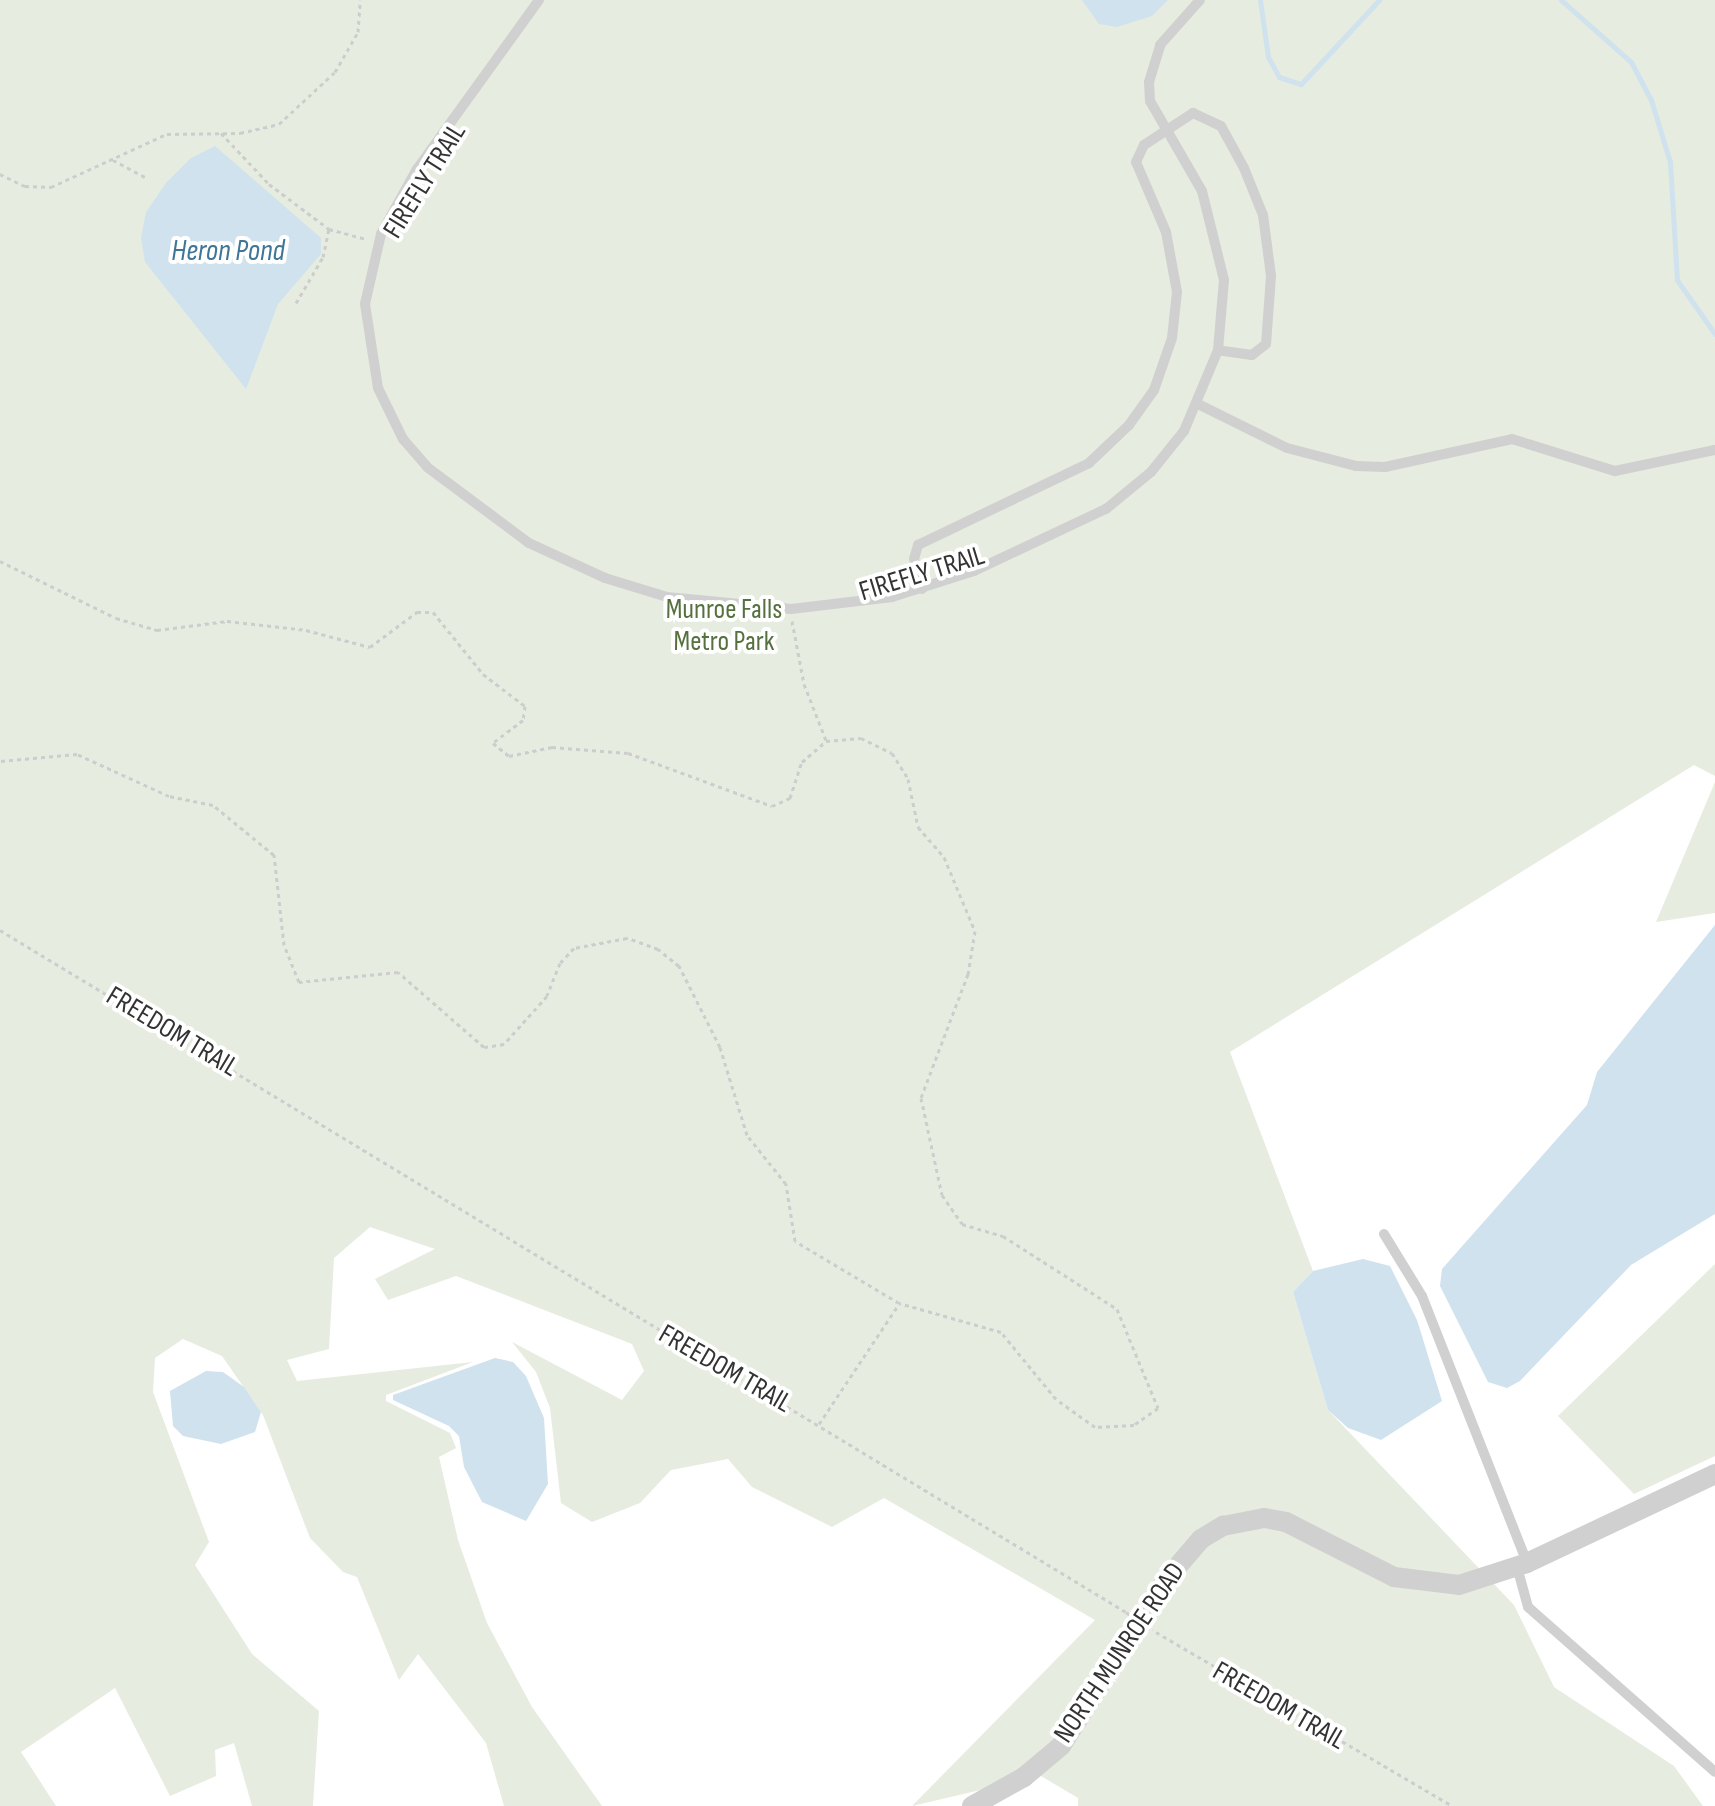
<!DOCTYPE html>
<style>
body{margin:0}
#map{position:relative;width:1715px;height:1806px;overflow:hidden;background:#fff;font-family:"Sofia Sans Condensed",sans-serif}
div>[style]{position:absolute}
.green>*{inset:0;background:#e6ecdf}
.water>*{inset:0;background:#cfe2ee}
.stream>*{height:5px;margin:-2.5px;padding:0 2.5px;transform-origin:2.5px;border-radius:2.5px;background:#cfe2ee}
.path>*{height:3px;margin-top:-1.5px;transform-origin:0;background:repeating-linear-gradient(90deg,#cdcdcd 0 4px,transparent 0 8px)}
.lane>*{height:10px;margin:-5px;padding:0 5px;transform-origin:5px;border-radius:5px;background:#d0d0d0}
.street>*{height:20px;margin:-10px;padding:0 10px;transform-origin:10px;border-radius:10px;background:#d0d0d0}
.path-bridge>*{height:3px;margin-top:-1.5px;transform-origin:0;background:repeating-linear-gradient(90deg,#cdcdcd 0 4px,transparent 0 8px)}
span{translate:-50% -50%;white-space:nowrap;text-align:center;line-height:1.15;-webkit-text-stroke:8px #fff;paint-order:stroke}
.street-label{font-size:28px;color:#333}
.park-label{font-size:28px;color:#56703f}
.water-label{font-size:30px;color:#3f7597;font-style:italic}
</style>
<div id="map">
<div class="green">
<i style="clip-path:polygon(0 0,1715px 0,1715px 776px,1694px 765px,1230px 1052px,1313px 1271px,1293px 1292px,1328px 1410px,1514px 1605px,1554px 1687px,1674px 1766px,1703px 1806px,1078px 1806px,1078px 1798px,1041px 1776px,912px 1806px,1095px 1620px,884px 1498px,832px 1527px,752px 1487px,728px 1459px,671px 1470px,640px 1503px,592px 1522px,561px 1503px,550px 1408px,536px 1372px,512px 1342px,622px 1400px,644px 1371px,632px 1344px,456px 1276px,388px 1300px,375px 1279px,435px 1249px,370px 1227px,334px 1258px,329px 1349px,287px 1360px,297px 1381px,473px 1362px,386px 1395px,386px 1401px,450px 1433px,456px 1448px,439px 1457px,458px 1540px,487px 1623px,532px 1707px,602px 1806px,504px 1806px,486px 1743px,418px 1654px,399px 1680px,357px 1577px,343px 1572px,310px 1538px,263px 1415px,222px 1356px,183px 1339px,155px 1358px,153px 1392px,209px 1542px,195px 1565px,252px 1654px,319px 1711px,313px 1806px,252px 1806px,234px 1743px,215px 1750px,216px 1776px,170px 1796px,115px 1688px,21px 1752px,56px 1806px,0 1806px)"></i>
<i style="clip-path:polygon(1715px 782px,1715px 913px,1656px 922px)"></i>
<i style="clip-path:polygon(1715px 1264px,1715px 1456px,1634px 1494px,1558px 1416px)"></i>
</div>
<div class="water">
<i style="clip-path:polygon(1082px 0,1168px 0,1152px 16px,1117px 27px,1099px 24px)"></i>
<i style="clip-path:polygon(215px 146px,321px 238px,321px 254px,278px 304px,246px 389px,145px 262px,141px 238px,146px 212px,166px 183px,191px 158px)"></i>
<i style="clip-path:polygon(1715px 925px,1715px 1214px,1631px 1265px,1520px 1381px,1507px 1388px,1488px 1382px,1440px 1286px,1442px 1269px,1587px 1105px,1597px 1072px)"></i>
<i style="clip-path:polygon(1363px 1259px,1390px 1266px,1417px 1320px,1442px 1401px,1381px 1440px,1348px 1428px,1328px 1410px,1293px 1292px,1313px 1271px)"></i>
<i style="clip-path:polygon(495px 1358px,513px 1362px,526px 1376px,544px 1418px,548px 1484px,526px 1521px,482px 1502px,464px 1467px,459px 1436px,449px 1426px,393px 1400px,393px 1395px)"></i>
<i style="clip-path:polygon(206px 1371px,223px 1372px,244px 1387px,261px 1412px,255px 1432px,221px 1444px,183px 1436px,173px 1426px,170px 1391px)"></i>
</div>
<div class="stream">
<i style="left:1260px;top:0;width:58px;rotate:82deg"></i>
<i style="left:1268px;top:57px;width:23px;rotate:61deg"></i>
<i style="left:1279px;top:77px;width:23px;rotate:18deg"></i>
<i style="left:1301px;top:84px;width:115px;rotate:-47.1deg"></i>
<i style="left:1561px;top:0;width:94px;rotate:41.5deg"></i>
<i style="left:1631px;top:62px;width:43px;rotate:62.2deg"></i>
<i style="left:1651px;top:100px;width:65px;rotate:73deg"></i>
<i style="left:1670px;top:162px;width:118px;rotate:86.6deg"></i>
<i style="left:1677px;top:280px;width:66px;rotate:54.9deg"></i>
</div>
<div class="path">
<i style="left:221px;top:133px;width:70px;rotate:46.7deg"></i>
<i style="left:269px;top:184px;width:75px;rotate:36.9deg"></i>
<i style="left:329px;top:229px;width:39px;rotate:15deg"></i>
<i style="left:113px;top:160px;width:38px;rotate:28deg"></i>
<i style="left:0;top:174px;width:28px;rotate:26deg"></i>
<i style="left:25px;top:186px;width:26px;rotate:2deg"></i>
<i style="left:51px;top:187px;width:128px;rotate:-24.6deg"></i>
<i style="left:167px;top:134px;width:73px;rotate:-0.8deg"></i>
<i style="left:240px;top:133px;width:40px;rotate:-13deg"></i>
<i style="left:279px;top:124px;width:76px;rotate:-42.9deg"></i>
<i style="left:335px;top:72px;width:46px;rotate:-60.1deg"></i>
<i style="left:358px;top:32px;width:32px;rotate:-86deg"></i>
<i style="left:296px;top:303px;width:53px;rotate:-59.6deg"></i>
<i style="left:323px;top:257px;width:29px;rotate:-78deg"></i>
<i style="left:0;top:561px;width:129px;rotate:26.2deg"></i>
<i style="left:116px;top:618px;width:43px;rotate:16.3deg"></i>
<i style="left:157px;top:630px;width:71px;rotate:-7.3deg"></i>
<i style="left:227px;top:621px;width:80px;rotate:6.5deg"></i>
<i style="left:306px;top:630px;width:66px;rotate:14.9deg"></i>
<i style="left:370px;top:647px;width:59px;rotate:-36.7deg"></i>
<i style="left:417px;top:612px;width:16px"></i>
<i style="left:433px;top:612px;width:80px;rotate:51.1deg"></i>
<i style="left:483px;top:674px;width:53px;rotate:37.3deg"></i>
<i style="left:525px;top:706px;width:14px;rotate:98deg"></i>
<i style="left:523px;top:720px;width:38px;rotate:143deg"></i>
<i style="left:493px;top:743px;width:21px;rotate:39deg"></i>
<i style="left:509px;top:756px;width:44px;rotate:-11.8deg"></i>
<i style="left:552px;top:747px;width:76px;rotate:4.5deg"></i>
<i style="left:628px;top:753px;width:153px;rotate:20.2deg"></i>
<i style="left:772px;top:806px;width:20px;rotate:-24deg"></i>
<i style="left:790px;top:798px;width:38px;rotate:-72deg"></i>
<i style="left:802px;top:762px;width:32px;rotate:-41deg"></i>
<i style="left:826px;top:741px;width:35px;rotate:-5deg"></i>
<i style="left:861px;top:738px;width:34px;rotate:26deg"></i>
<i style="left:892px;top:753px;width:31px;rotate:58deg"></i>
<i style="left:908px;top:779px;width:49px;rotate:78.2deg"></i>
<i style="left:918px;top:827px;width:40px;rotate:49deg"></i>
<i style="left:944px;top:857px;width:80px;rotate:67.3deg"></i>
<i style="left:975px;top:931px;width:44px;rotate:99.2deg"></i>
<i style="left:968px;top:974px;width:133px;rotate:110.8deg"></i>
<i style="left:921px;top:1098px;width:99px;rotate:77.8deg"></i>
<i style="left:942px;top:1195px;width:35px;rotate:55deg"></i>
<i style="left:962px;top:1224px;width:43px;rotate:16.3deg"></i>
<i style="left:1003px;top:1236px;width:135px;rotate:32.6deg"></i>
<i style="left:1117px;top:1309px;width:107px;rotate:67.5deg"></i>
<i style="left:1158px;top:1408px;width:29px;rotate:145deg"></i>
<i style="left:1134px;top:1425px;width:39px;rotate:177deg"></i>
<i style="left:1095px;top:1427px;width:48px;rotate:-144.3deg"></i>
<i style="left:1056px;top:1399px;width:87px;rotate:-129.4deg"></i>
<i style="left:1001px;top:1332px;width:106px;rotate:-164.1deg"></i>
<i style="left:899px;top:1303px;width:121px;rotate:-149.2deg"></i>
<i style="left:795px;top:1241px;width:58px;rotate:-99deg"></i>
<i style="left:786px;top:1184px;width:63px;rotate:-128.5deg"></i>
<i style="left:747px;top:1135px;width:92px;rotate:-107.1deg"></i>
<i style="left:720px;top:1047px;width:91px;rotate:-116.8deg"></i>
<i style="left:679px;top:966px;width:27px;rotate:-141deg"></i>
<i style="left:658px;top:949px;width:33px;rotate:-160deg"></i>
<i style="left:627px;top:938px;width:54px;rotate:169.3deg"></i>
<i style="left:574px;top:948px;width:21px;rotate:133deg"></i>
<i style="left:560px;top:963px;width:35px;rotate:112deg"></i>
<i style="left:547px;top:996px;width:64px;rotate:131.9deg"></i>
<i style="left:504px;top:1044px;width:20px;rotate:171deg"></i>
<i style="left:484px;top:1047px;width:114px;rotate:-138.9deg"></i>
<i style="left:398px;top:972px;width:100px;rotate:174.2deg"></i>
<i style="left:299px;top:982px;width:40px;rotate:-112deg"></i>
<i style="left:284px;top:945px;width:91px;rotate:-96.3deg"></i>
<i style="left:274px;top:855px;width:79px;rotate:-140.7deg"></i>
<i style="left:213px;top:805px;width:45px;rotate:-168.4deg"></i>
<i style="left:169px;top:796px;width:101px;rotate:-155.5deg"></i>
<i style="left:77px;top:754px;width:77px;rotate:174.8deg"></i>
<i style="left:792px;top:621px;width:64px;rotate:79.2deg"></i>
<i style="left:804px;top:684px;width:60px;rotate:68.6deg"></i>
<i style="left:0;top:930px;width:1316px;rotate:31.2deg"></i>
<i style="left:819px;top:1424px;width:144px;rotate:-56.3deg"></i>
<i style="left:1156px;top:1632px;width:343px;rotate:30.4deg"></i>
</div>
<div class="lane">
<i style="left:539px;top:0;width:208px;rotate:125.8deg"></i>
<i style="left:417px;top:169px;width:74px;rotate:119deg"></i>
<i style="left:381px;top:234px;width:72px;rotate:102.9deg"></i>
<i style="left:365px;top:304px;width:85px;rotate:81.2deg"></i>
<i style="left:378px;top:388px;width:57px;rotate:63.9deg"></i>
<i style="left:403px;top:439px;width:37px;rotate:49deg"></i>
<i style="left:427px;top:467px;width:127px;rotate:36.7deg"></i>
<i style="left:529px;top:543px;width:84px;rotate:24.7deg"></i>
<i style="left:605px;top:578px;width:65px;rotate:17deg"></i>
<i style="left:667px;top:597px;width:125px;rotate:5.5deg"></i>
<i style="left:791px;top:609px;width:102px;rotate:-6.8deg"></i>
<i style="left:892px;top:597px;width:86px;rotate:-17.6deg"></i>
<i style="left:974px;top:571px;width:146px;rotate:-25.2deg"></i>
<i style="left:1106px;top:509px;width:58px;rotate:-39.4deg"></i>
<i style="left:1151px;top:472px;width:53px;rotate:-51.2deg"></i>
<i style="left:1184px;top:431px;width:88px;rotate:-67.2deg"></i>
<i style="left:1218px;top:350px;width:70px;rotate:-85.1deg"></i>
<i style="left:1224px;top:280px;width:92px;rotate:-103.9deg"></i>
<i style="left:1202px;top:191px;width:104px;rotate:-120deg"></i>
<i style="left:1150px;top:101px;width:19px;rotate:-93deg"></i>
<i style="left:1149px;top:82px;width:39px;rotate:-73deg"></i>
<i style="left:1160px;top:45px;width:60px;rotate:-48.4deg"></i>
<i style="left:1198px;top:404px;width:99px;rotate:26.3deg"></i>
<i style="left:1287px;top:448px;width:71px;rotate:14.6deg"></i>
<i style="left:1356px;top:466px;width:29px;rotate:2deg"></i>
<i style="left:1385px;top:467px;width:130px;rotate:-12.4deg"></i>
<i style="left:1512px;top:439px;width:108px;rotate:17.3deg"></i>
<i style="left:1615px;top:471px;width:102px;rotate:-11.9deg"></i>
<i style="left:922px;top:589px;width:31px;rotate:-105deg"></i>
<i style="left:914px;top:559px;width:15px;rotate:-74deg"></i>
<i style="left:918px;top:545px;width:190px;rotate:-25.6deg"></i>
<i style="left:1089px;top:463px;width:55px;rotate:-43.5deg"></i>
<i style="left:1129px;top:425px;width:43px;rotate:-54.5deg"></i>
<i style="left:1154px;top:390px;width:55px;rotate:-70.9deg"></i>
<i style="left:1172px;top:338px;width:46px;rotate:-83.8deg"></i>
<i style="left:1177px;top:292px;width:61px;rotate:-100.4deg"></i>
<i style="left:1166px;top:232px;width:76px;rotate:-113.2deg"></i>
<i style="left:1136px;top:162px;width:19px;rotate:-65deg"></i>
<i style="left:1144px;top:145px;width:59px;rotate:-33.1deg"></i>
<i style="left:1193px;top:113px;width:31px;rotate:25deg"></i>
<i style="left:1221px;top:126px;width:48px;rotate:61.3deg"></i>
<i style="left:1244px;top:168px;width:51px;rotate:68deg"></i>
<i style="left:1263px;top:215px;width:62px;rotate:82.5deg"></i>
<i style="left:1271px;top:276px;width:68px;rotate:94.2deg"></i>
<i style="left:1266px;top:344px;width:18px;rotate:142deg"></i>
<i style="left:1252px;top:355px;width:34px;rotate:-172deg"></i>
<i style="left:1384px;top:1234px;width:73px;rotate:58.5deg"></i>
<i style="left:1422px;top:1296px;width:287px;rotate:68.5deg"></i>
<i style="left:1517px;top:1567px;width:41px;rotate:74.6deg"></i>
<i style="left:1528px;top:1607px;width:249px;rotate:41.4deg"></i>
</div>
<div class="street">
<i style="left:972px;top:1806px;width:60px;rotate:-29.1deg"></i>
<i style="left:1024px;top:1777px;width:48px;rotate:-40deg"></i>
<i style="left:1061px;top:1746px;width:195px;rotate:-57.8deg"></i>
<i style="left:1165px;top:1581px;width:55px;rotate:-49.4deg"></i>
<i style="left:1201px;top:1539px;width:26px;rotate:-31deg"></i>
<i style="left:1223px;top:1526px;width:42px;rotate:-11deg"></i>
<i style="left:1264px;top:1518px;width:22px;rotate:10deg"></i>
<i style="left:1286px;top:1522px;width:121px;rotate:27deg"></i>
<i style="left:1394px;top:1577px;width:65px;rotate:7deg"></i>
<i style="left:1459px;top:1585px;width:71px;rotate:-17.9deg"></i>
<i style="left:1527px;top:1563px;width:208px;rotate:-25.3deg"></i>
</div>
<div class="path-bridge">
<i style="left:1126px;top:1612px;width:32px;rotate:34deg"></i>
</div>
<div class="street-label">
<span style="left:425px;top:181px;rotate:-58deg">FIREFLY TRAIL</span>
<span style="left:922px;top:574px;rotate:-17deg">FIREFLY TRAIL</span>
<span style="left:172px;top:1032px;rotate:31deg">FREEDOM TRAIL</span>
<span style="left:725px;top:1369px;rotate:30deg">FREEDOM TRAIL</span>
<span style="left:1120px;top:1653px;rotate:-56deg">NORTH MUNROE ROAD</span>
<span style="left:1279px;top:1706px;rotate:30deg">FREEDOM TRAIL</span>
</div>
<div class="park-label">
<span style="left:724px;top:626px">Munroe Falls<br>Metro Park</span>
</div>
<div class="water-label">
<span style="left:228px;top:251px">Heron Pond</span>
</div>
</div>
